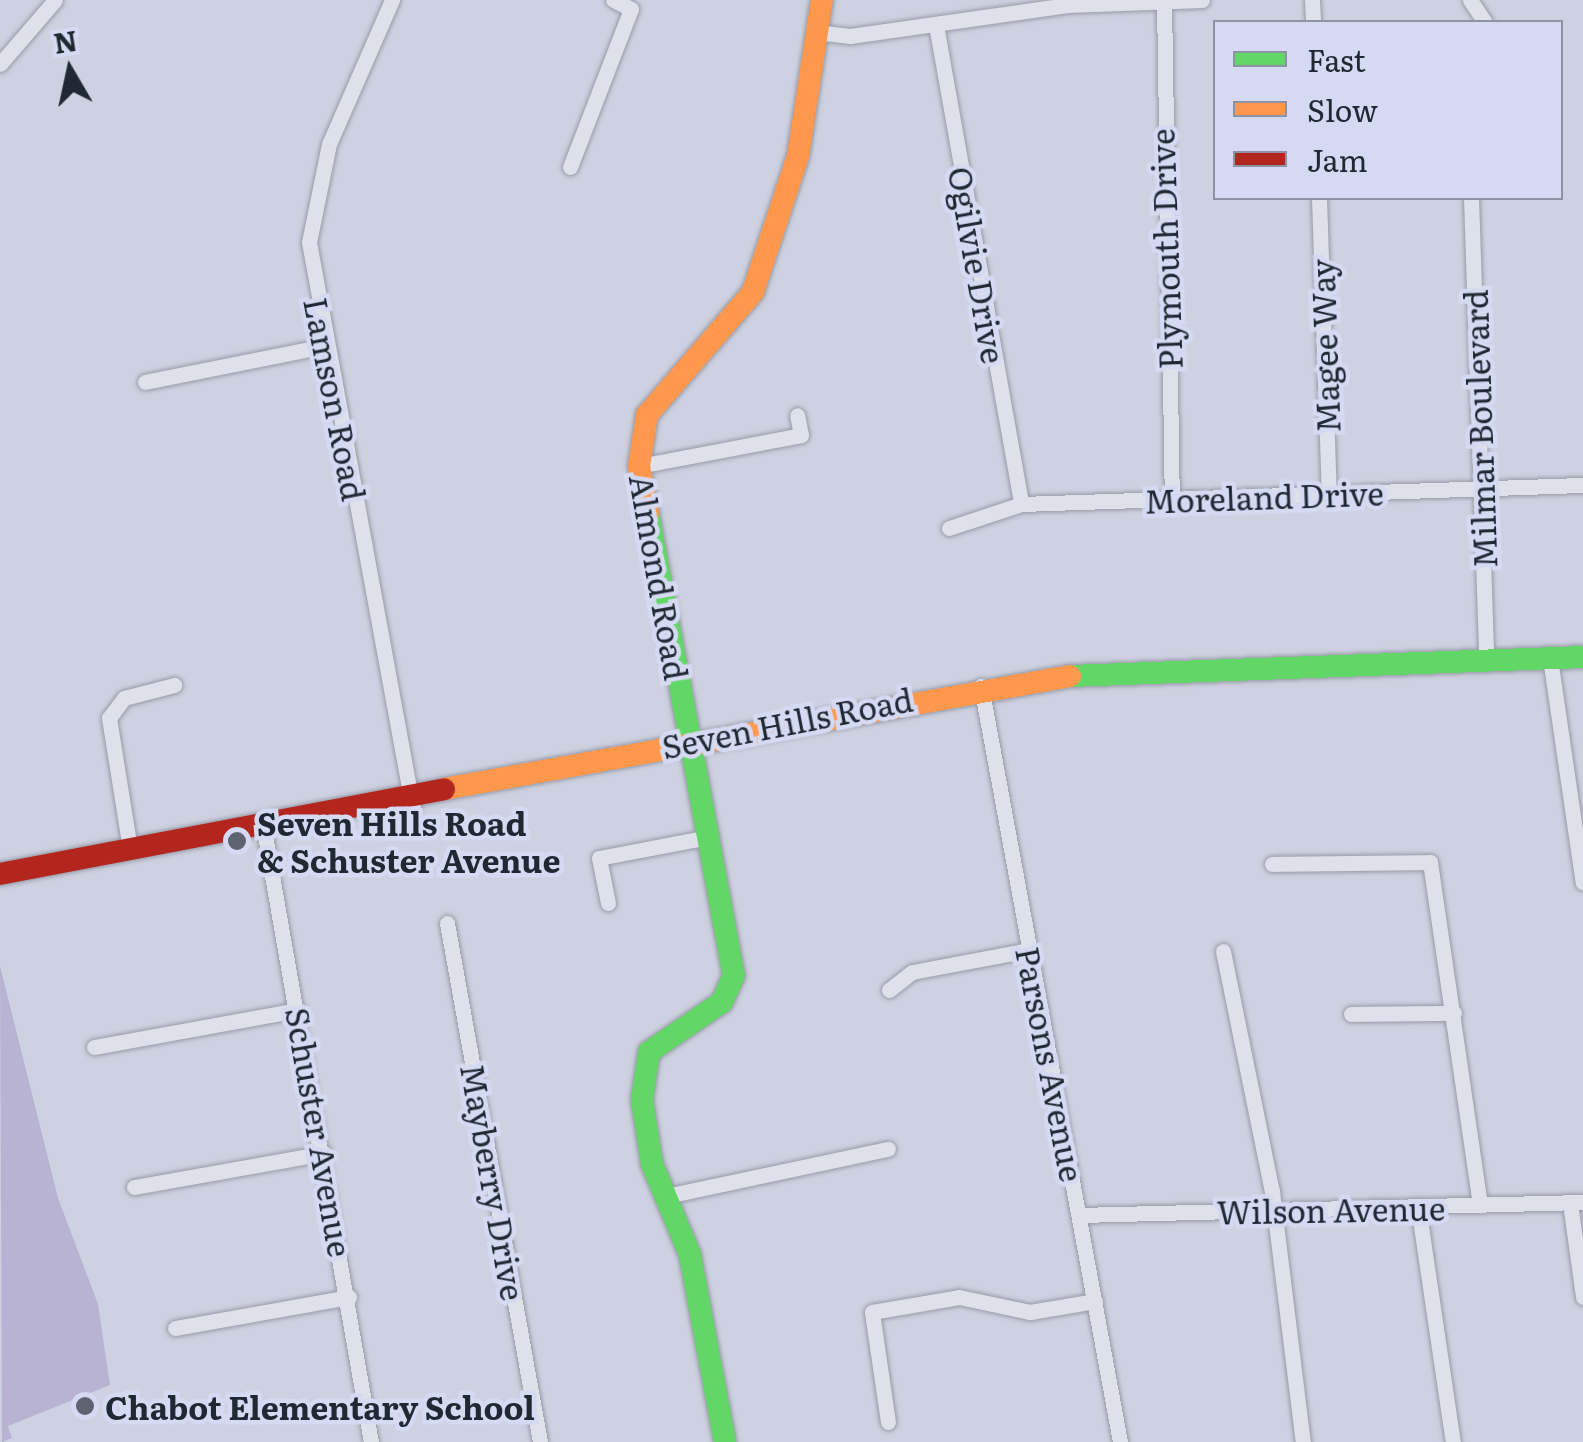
<!DOCTYPE html>
<style>
body{margin:0}
#map{position:relative;width:1583px;height:1442px;overflow:hidden;background:#ced1e1;font-family:Literata,serif}
div>[style]{position:absolute}
.green>*{inset:0;background:#b8b3d2}
.roads{filter:drop-shadow(0 0 2px #979ba6) drop-shadow(0 0 2px #979ba6)}
.street>*{height:15px;margin:-7.5px;padding:0 7.5px;transform-origin:7.5px;border-radius:7.5px;background:#dee0ea}
.fast>*{height:22px;margin:-11px;padding:0 11px;transform-origin:11px;border-radius:11px;background:#63d668}
.slow>*{height:22px;margin:-11px;padding:0 11px;transform-origin:11px;border-radius:11px;background:#ff974d}
.jam>*{height:22px;margin:-11px;padding:0 11px;transform-origin:11px;border-radius:11px;background:#b3261e}
.dots>*{width:28px;height:28px;translate:-50% -50%;box-sizing:border-box;border:5px solid #d5d9f1;border-radius:50%}
span{translate:-50% -50%;white-space:nowrap;text-align:center;line-height:1.15;-webkit-text-stroke:9px #d5d9f1;paint-order:stroke}
.street-label{font-size:32px;color:#202834}
.poi-label{font-size:32px;color:#202834;font-weight:700}
.left{translate:0 -50%;text-align:left}
.legend{position:absolute;left:1213px;top:20px;width:350px;height:180px;box-sizing:border-box;background:#d5d9f1;border:2px solid #8d92a5;margin:0;padding:12px 18px;list-style:none;font-size:30px;color:#202834}
.legend li{display:flex;align-items:center;gap:20px;height:50px}
.legend b{width:50px;border:2px solid #8d92a5}
.north{position:absolute;left:20px;top:20px;width:100px;height:100px;-webkit-text-stroke:8px #d5d9f1;paint-order:stroke;rotate:351deg;font-size:28px;font-weight:700;line-height:40px;text-align:center;color:#202834}
.north::after{content:'';display:block;margin:auto;width:35px;height:45px;background:#202834;clip-path:polygon(50% 0,100% 100%,50% 72%,0 100%)}
</style>
<div id="map">
<div class="green">
<i style="clip-path:polygon(0 966px,58px 1198px,98px 1304px,110px 1385px,8px 1426px,12px 1438px,2px 1442px)"></i>
</div>
<div class="roads">
<div class="street">
<i style="left:392px;top:0;width:157px;rotate:113.6deg"></i>
<i style="left:329px;top:144px;width:100px;rotate:101.5deg"></i>
<i style="left:309px;top:242px;width:576px;rotate:79.61deg"></i>
<i style="left:1164px;top:0;width:499px;rotate:89.1deg"></i>
<i style="left:1312px;top:0;width:22px;rotate:87deg"></i>
<i style="left:1470px;top:0;width:27px;rotate:56deg"></i>
<i style="left:936px;top:25px;width:486px;rotate:79.9deg"></i>
<i style="left:817px;top:32px;width:33px;rotate:7deg"></i>
<i style="left:850px;top:36px;width:220px;rotate:-8.1deg"></i>
<i style="left:1068px;top:5px;width:134px;rotate:-2.1deg"></i>
<i style="left:0;top:64px;width:84px;rotate:-49.3deg"></i>
<i style="left:570px;top:167px;width:169px;rotate:-68.9deg"></i>
<i style="left:631px;top:9px;width:20px;rotate:-153deg"></i>
<i style="left:1319px;top:198px;width:296px;rotate:88.1deg"></i>
<i style="left:1471px;top:198px;width:462px;rotate:88.1deg"></i>
<i style="left:145px;top:382px;width:184px;rotate:-11.3deg"></i>
<i style="left:639px;top:466px;width:165px;rotate:-10.8deg"></i>
<i style="left:801px;top:435px;width:20px;rotate:-101deg"></i>
<i style="left:949px;top:528px;width:76px;rotate:-18.4deg"></i>
<i style="left:1021px;top:504px;width:562px;rotate:-1.94deg"></i>
<i style="left:1550px;top:658px;width:227px;rotate:81.7deg"></i>
<i style="left:981px;top:686px;width:769px;rotate:79.58deg"></i>
<i style="left:263px;top:824px;width:627px;rotate:80.09deg"></i>
<i style="left:130px;top:849px;width:133px;rotate:-99.1deg"></i>
<i style="left:109px;top:718px;width:25px;rotate:-53deg"></i>
<i style="left:124px;top:698px;width:52px;rotate:-14.6deg"></i>
<i style="left:1272px;top:864px;width:158px;rotate:-0.7deg"></i>
<i style="left:1430px;top:862px;width:347px;rotate:81.7deg"></i>
<i style="left:608px;top:903px;width:46px;rotate:-101.3deg"></i>
<i style="left:599px;top:858px;width:111px;rotate:-10.9deg"></i>
<i style="left:447px;top:923px;width:527px;rotate:79.84deg"></i>
<i style="left:1223px;top:951px;width:245px;rotate:78.5deg"></i>
<i style="left:1272px;top:1191px;width:253px;rotate:83deg"></i>
<i style="left:889px;top:990px;width:29px;rotate:-38deg"></i>
<i style="left:912px;top:972px;width:120px;rotate:-10.6deg"></i>
<i style="left:1351px;top:1014px;width:103px;rotate:-0.6deg"></i>
<i style="left:94px;top:1047px;width:207px;rotate:-10.3deg"></i>
<i style="left:134px;top:1187px;width:193px;rotate:-10.1deg"></i>
<i style="left:666px;top:1196px;width:227px;rotate:-12deg"></i>
<i style="left:1570px;top:1203px;width:95px;rotate:82.1deg"></i>
<i style="left:1418px;top:1206px;width:239px;rotate:81.6deg"></i>
<i style="left:1079px;top:1215px;width:504px;rotate:-1.48deg"></i>
<i style="left:175px;top:1328px;width:177px;rotate:-10.1deg"></i>
<i style="left:888px;top:1422px;width:111px;rotate:-98.3deg"></i>
<i style="left:872px;top:1312px;width:88px;rotate:-9.8deg"></i>
<i style="left:959px;top:1297px;width:73px;rotate:11.9deg"></i>
<i style="left:1030px;top:1312px;width:66px;rotate:-9.6deg"></i>
</div>
<div class="fast">
<i style="left:648px;top:513px;width:470px;rotate:79.5deg"></i>
<i style="left:734px;top:975px;width:30px;rotate:114deg"></i>
<i style="left:722px;top:1002px;width:88px;rotate:145.6deg"></i>
<i style="left:649px;top:1052px;width:49px;rotate:98.3deg"></i>
<i style="left:642px;top:1100px;width:65px;rotate:81.1deg"></i>
<i style="left:652px;top:1164px;width:99px;rotate:67.3deg"></i>
<i style="left:690px;top:1255px;width:190px;rotate:79.4deg"></i>
<i style="left:1070px;top:676px;width:513px;rotate:-2.12deg"></i>
</div>
<div class="slow">
<i style="left:648px;top:513px;width:48px;rotate:-100.8deg"></i>
<i style="left:639px;top:466px;width:52px;rotate:-81.1deg"></i>
<i style="left:647px;top:415px;width:162px;rotate:-49.2deg"></i>
<i style="left:753px;top:292px;width:143px;rotate:-71.7deg"></i>
<i style="left:798px;top:156px;width:158px;rotate:-81.3deg"></i>
<i style="left:444px;top:789px;width:636px;rotate:-10.23deg"></i>
</div>
<div class="jam">
<i style="left:0;top:874px;width:452px;rotate:-10.8deg"></i>
</div>
</div>
<div class="dots">
<i style="left:237px;top:841px;background:#5d6371"></i>
<i style="left:85px;top:1406px;background:#5d6371"></i>
</div>
<div class="street-label">
<span style="left:1165px;top:249px;rotate:-92deg">Plymouth Drive</span>
<span style="left:978px;top:265px;rotate:80deg">Ogilvie Drive</span>
<span style="left:1324px;top:346px;rotate:-92deg">Magee Way</span>
<span style="left:336px;top:399px;rotate:79deg">Lamson Road</span>
<span style="left:1479px;top:429px;rotate:-92deg">Milmar Boulevard</span>
<span style="left:1264px;top:496px;rotate:-2deg">Moreland Drive</span>
<span style="left:660px;top:577px;rotate:80deg">Almond Road</span>
<span style="left:787px;top:722px;rotate:-11deg">Seven Hills Road</span>
<span style="left:1051px;top:1064px;rotate:79deg">Parsons Avenue</span>
<span style="left:320px;top:1132px;rotate:80deg">Schuster Avenue</span>
<span style="left:494px;top:1182px;rotate:80deg">Mayberry Drive</span>
<span style="left:1331px;top:1209px;rotate:-1deg">Wilson Avenue</span>
</div>
<div class="poi-label">
<span class="left" style="left:257px;top:841px">Seven Hills Road<br>&amp; Schuster Avenue</span>
<span class="left" style="left:105px;top:1406px">Chabot Elementary School</span>
</div>
<ul class="legend">
<li><b style="height:12px;background:#63d668"></b>Fast</li>
<li><b style="height:12px;background:#ff974d"></b>Slow</li>
<li><b style="height:12px;background:#b3261e"></b>Jam</li>
</ul>
<div class="north">N</div>
</div>
